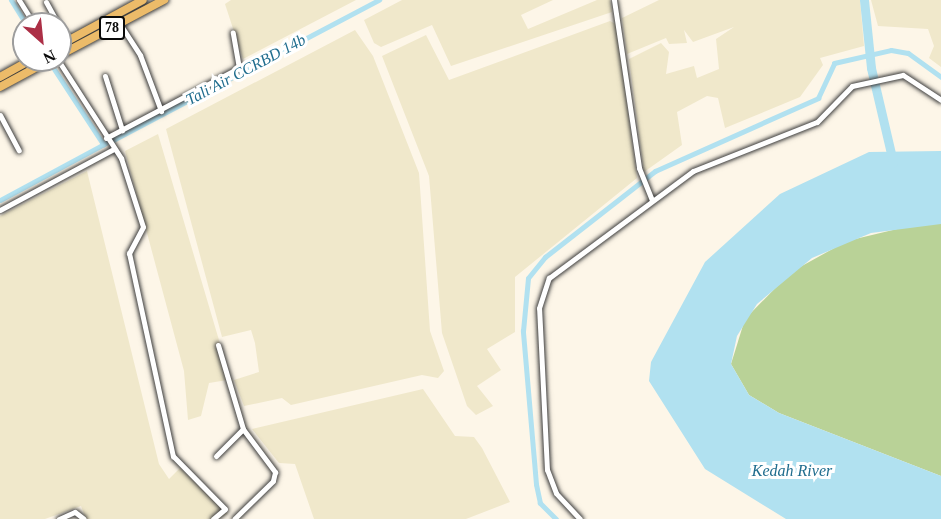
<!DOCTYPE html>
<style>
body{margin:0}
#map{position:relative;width:941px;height:519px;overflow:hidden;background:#fdf6e8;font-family:Georgia,serif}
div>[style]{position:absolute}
.farmland>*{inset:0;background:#f0e8cb}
.forest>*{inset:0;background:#b9d297}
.water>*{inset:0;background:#b1e1f0}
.canal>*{height:5px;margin:-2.5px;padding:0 2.5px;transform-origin:2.5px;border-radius:2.5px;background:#b1e1f0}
.river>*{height:9px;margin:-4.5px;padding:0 4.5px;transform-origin:4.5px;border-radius:4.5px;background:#b1e1f0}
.roads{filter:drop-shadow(0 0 2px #3d3d3d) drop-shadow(0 0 2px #3d3d3d)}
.street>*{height:5px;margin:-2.5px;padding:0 2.5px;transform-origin:2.5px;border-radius:2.5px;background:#fff}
.primary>*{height:8px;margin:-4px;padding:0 4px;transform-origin:4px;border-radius:4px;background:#ecbb69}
span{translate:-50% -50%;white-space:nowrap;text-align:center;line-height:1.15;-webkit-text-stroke:6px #fff;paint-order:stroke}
.shield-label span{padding:2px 4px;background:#fff;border:2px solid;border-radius:4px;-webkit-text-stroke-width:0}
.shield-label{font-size:14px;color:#0a0a0a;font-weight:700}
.water-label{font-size:16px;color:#206d8e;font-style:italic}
.north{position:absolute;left:12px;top:12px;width:60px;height:60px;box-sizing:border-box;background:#fff;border:2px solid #9d9d9d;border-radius:50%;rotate:153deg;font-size:16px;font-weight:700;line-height:24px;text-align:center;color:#0a0a0a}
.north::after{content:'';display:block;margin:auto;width:21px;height:27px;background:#ac2f46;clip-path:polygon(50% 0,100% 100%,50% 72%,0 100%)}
</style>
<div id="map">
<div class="farmland">
<i style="clip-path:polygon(231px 0,356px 0,243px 59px,225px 4px)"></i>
<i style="clip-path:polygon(402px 0,553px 0,521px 15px,528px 29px,597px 0,610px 0,612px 12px,451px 66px,432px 25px,381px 47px,374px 43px,364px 20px)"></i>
<i style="clip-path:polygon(659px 0,860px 0,864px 46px,820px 58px,823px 65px,800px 97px,725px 128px,718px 98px,707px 96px,677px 112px,682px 145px,644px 172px,629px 59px,661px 43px,669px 52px,666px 74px,694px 66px,697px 78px,719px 69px,716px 39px,734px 27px,693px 42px,684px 30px,687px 43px,669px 44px,666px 38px,627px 54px,622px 18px)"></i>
<i style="clip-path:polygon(871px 0,941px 0,941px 67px,929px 58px,934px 46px,928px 29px,878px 26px)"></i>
<i style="clip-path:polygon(610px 21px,616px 24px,637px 178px,515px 277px,515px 332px,487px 349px,501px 370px,477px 386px,493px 406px,476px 415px,467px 406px,442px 333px,429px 176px,382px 56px,426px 35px,449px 80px)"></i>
<i style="clip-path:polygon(355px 30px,373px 56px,419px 173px,430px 331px,444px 371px,438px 378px,422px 375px,291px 405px,282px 398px,244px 406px,234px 380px,259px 372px,255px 343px,251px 330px,222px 337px,166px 129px)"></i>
<i style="clip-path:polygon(158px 134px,229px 374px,227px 380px,209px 383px,201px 416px,188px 420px,184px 371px,125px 151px)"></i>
<i style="clip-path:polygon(87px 171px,159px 464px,169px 479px,180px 468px,228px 514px,219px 519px,86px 519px,81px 506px,45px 519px,0 519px,0 216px)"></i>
<i style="clip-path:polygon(423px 389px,455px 436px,474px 437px,482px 448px,510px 502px,466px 519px,314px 519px,295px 464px,279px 463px,252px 429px)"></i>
</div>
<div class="forest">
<i style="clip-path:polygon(922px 223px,941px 224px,941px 476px,779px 413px,749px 395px,731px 364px,745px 319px,791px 272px,847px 241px)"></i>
</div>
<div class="water">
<i style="clip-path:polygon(941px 151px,941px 224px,871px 233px,812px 258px,757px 304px,737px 336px,731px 364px,749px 395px,779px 413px,941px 476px,941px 519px,786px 519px,705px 469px,649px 381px,651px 362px,705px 262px,780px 194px,869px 152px)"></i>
</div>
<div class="canal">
<i style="left:11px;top:0;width:28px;rotate:58deg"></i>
<i style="left:54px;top:69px;width:90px;rotate:56.8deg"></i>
<i style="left:113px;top:140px;width:301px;rotate:-27.8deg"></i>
<i style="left:0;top:200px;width:120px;rotate:-28.3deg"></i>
<i style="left:556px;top:519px;width:23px;rotate:-135deg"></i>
<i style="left:540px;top:503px;width:19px;rotate:-102deg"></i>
<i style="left:536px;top:484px;width:154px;rotate:-94.9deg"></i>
<i style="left:523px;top:331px;width:53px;rotate:-84.6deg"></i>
<i style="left:528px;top:278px;width:27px;rotate:-51deg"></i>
<i style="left:545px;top:257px;width:140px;rotate:-38deg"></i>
<i style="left:655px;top:171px;width:179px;rotate:-24.1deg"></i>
<i style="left:818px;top:98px;width:38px;rotate:-65deg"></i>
<i style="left:834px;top:63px;width:58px;rotate:-12.8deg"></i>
<i style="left:891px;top:50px;width:17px;rotate:10deg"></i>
<i style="left:908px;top:53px;width:41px;rotate:36deg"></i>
</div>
<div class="river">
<i style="left:864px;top:0;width:68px;rotate:84.1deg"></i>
<i style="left:871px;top:68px;width:97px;rotate:76.8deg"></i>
</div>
<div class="roads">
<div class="street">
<i style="left:19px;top:0;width:28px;rotate:58deg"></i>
<i style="left:614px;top:0;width:170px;rotate:81.5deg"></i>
<i style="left:639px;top:168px;width:35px;rotate:68deg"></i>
<i style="left:46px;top:2px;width:25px;rotate:61deg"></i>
<i style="left:120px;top:24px;width:37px;rotate:57deg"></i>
<i style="left:140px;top:55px;width:60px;rotate:69.4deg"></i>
<i style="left:60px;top:28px;width:15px;rotate:53deg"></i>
<i style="left:58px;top:60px;width:117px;rotate:57.3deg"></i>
<i style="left:121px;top:158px;width:72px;rotate:72.3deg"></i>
<i style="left:143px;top:227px;width:30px;rotate:118deg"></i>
<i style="left:129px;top:253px;width:208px;rotate:77.8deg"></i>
<i style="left:173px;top:456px;width:74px;rotate:45.5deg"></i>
<i style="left:225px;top:509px;width:16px;rotate:140deg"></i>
<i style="left:105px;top:76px;width:57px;rotate:72.5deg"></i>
<i style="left:0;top:115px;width:40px;rotate:62deg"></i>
<i style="left:106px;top:138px;width:150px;rotate:-27.8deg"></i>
<i style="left:239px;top:68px;width:36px;rotate:-100deg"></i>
<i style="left:0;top:210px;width:129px;rotate:-28.2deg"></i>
<i style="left:218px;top:345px;width:88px;rotate:73.4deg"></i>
<i style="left:243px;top:429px;width:54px;rotate:53.3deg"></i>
<i style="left:275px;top:472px;width:9px;rotate:103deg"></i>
<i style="left:273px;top:481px;width:54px;rotate:135.7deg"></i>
<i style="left:216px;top:456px;width:38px;rotate:-45deg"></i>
<i style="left:59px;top:519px;width:17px;rotate:-24deg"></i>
<i style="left:75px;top:512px;width:11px;rotate:38deg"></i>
<i style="left:580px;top:519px;width:35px;rotate:-133deg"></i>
<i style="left:556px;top:493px;width:25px;rotate:-111deg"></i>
<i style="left:547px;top:470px;width:162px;rotate:-92.8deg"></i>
<i style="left:539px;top:308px;width:32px;rotate:-72deg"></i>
<i style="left:549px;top:278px;width:179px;rotate:-36.6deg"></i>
<i style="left:693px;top:171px;width:133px;rotate:-21.6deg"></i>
<i style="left:817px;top:122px;width:50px;rotate:-45.8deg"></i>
<i style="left:852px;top:86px;width:52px;rotate:-12.2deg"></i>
<i style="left:903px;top:75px;width:45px;rotate:33.3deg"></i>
</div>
<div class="primary">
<i style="left:60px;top:45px;width:94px;rotate:-28.5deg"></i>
<i style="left:60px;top:55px;width:118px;rotate:-27.9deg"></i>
<i style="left:0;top:77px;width:35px;rotate:-29deg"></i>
<i style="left:0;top:87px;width:57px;rotate:-28.4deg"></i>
</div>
</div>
<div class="shield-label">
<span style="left:112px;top:28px">78</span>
</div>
<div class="water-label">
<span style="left:246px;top:70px;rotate:-28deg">Tali Air CCRBD 14b</span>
<span style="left:792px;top:471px">Kedah River</span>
</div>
<div class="north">N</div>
</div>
